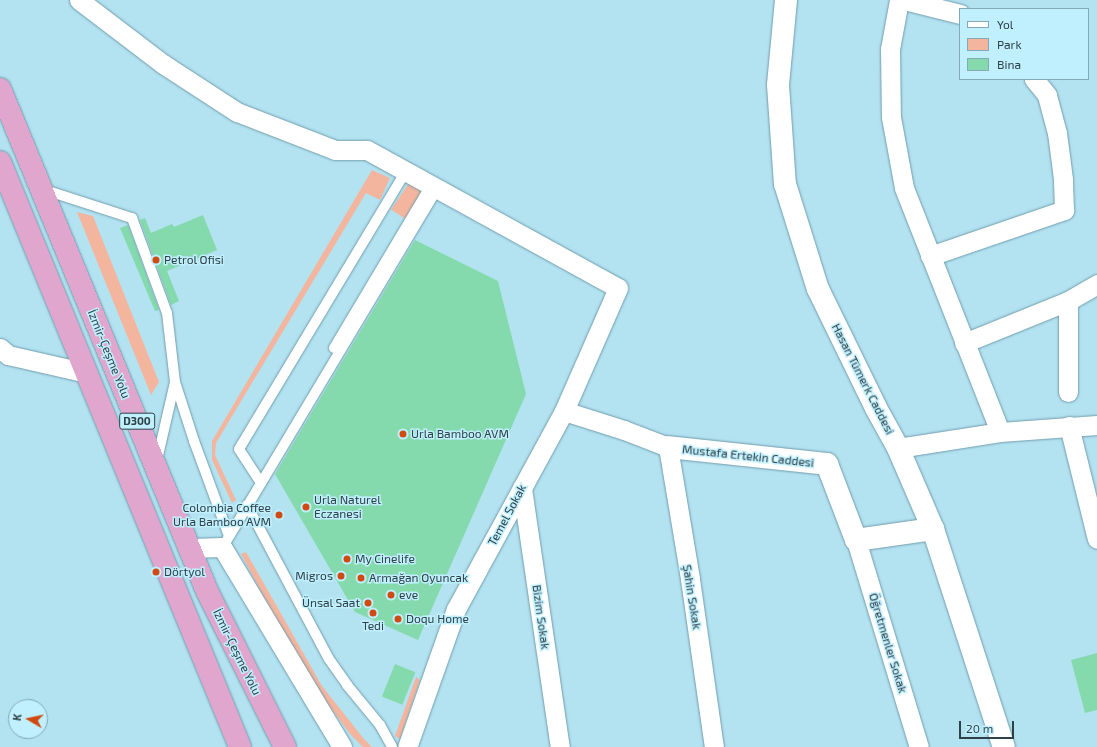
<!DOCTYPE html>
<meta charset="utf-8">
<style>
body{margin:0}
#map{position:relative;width:1097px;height:747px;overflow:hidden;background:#b3e2f1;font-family:"Exo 2",sans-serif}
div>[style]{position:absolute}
.green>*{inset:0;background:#f4b59f;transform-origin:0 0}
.building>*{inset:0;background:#85daad;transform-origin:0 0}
.roads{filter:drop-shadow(0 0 1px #709dac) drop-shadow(0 0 1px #709dac)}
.service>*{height:10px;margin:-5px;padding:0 5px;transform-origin:5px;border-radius:5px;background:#fff}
.minor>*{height:19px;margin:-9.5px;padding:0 9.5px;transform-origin:9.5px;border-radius:9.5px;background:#fff}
.tertiary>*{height:22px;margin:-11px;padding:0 11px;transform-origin:11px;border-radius:11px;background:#fff}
.trunk>*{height:22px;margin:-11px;padding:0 11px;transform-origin:11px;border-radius:11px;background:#e0a6ce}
.dots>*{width:11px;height:11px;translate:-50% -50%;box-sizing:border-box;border:2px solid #c0effe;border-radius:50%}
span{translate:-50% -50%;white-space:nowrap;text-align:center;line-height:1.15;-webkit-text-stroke:3px #c0effe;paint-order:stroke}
.shield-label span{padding:1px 3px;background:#c0effe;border:1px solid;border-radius:3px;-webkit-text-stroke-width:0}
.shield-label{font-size:11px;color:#2e4147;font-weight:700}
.poi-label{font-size:12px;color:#2e4147}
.left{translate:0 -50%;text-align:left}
.right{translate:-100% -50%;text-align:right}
.street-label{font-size:12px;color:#2e4147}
.legend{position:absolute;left:959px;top:8px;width:130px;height:72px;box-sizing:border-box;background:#c0effe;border:1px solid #86a9b5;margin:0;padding:5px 7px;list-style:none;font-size:12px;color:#2e4147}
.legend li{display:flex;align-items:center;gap:8px;height:20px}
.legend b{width:20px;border:1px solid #86a9b5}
.north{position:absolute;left:8px;top:699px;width:40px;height:40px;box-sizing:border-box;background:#c0effe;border:1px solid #86a9b5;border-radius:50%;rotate:279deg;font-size:11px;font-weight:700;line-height:16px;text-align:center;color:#2e4147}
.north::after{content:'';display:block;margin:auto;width:14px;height:18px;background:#d14b10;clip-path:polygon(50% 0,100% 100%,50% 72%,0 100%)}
.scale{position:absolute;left:959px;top:721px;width:55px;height:18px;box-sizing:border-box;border:2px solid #2e4147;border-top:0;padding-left:5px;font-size:12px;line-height:14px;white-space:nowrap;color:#2e4147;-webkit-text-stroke:3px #c0effe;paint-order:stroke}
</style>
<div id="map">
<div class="green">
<i style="clip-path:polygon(372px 170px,390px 178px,380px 200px,366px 193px,216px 443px,215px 455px,236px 500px,232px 503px,212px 460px,212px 441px)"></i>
<i style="left:409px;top:183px;width:18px;height:32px;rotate:34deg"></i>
<i style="clip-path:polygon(77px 212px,93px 216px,159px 382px,151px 395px)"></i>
<i style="clip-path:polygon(246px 552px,322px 686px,364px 739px,372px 747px,363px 747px,351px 735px,305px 674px,241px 554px)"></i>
<i style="clip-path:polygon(416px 677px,420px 680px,400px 739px,395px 736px)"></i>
</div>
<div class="building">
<i style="clip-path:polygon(203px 215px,217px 250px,167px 271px,179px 301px,171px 305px,140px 220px,145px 218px,151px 233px,172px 224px,174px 227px)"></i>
<i style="clip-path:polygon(128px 225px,159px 310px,155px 311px,120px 228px)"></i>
<i style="clip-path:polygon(415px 240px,498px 281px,526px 394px,418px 640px,355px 612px,275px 474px)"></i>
<i style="clip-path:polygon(1097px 653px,1097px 710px,1085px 713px,1071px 660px)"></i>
<i style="left:395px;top:664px;width:22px;height:35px;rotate:22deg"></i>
</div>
<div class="roads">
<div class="service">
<i style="left:42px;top:189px;width:95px;rotate:17.9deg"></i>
<i style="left:132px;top:218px;width:101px;rotate:69.8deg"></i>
<i style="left:167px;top:313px;width:69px;rotate:83.4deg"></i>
<i style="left:175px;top:382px;width:62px;rotate:72.1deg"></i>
<i style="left:194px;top:441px;width:101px;rotate:69.8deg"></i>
<i style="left:334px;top:348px;width:190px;rotate:-59.2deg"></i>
<i style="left:157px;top:460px;width:80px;rotate:-77deg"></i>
<i style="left:261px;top:483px;width:40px;rotate:-122.9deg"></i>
<i style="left:239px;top:449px;width:324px;rotate:-59deg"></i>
<i style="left:247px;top:505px;width:174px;rotate:62deg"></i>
<i style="left:329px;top:659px;width:32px;rotate:55deg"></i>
<i style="left:347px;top:685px;width:52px;rotate:50.5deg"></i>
<i style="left:380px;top:725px;width:25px;rotate:61deg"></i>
<i style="left:227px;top:540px;width:410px;rotate:-59.1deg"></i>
</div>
<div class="minor">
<i style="left:79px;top:0;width:106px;rotate:37.3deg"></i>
<i style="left:163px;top:64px;width:88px;rotate:33deg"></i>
<i style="left:237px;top:112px;width:105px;rotate:21.2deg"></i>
<i style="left:335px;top:150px;width:32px"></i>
<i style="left:367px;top:150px;width:286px;rotate:28.8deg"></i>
<i style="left:618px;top:288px;width:134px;rotate:113.7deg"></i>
<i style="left:564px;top:411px;width:226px;rotate:118.6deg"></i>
<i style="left:456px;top:609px;width:146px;rotate:109.5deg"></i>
<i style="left:899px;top:0;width:50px;rotate:100.4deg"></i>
<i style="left:890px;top:49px;width:68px;rotate:89.2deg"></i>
<i style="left:891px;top:117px;width:72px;rotate:79.6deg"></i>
<i style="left:904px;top:188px;width:262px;rotate:68.5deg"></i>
<i style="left:904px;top:0;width:58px;rotate:14deg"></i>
<i style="left:930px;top:256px;width:142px;rotate:-18.9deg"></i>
<i style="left:1064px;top:210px;width:31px;rotate:-92deg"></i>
<i style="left:1063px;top:179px;width:46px;rotate:-97.4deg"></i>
<i style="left:1057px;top:133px;width:39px;rotate:-105deg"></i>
<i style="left:1047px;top:95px;width:21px;rotate:-129deg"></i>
<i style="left:1068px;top:301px;width:91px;rotate:90deg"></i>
<i style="left:964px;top:343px;width:112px;rotate:-22deg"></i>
<i style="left:1068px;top:301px;width:34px;rotate:-30deg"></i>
<i style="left:0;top:348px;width:11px;rotate:41deg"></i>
<i style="left:8px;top:355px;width:81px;rotate:12.8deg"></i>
<i style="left:564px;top:411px;width:63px;rotate:17.6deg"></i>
<i style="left:624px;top:430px;width:47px;rotate:21.1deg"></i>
<i style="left:668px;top:447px;width:134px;rotate:80.5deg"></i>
<i style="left:690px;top:579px;width:170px;rotate:81.9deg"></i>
<i style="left:1069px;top:426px;width:116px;rotate:76.1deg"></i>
<i style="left:898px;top:448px;width:103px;rotate:-8.9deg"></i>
<i style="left:1000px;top:432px;width:97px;rotate:-4.1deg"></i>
<i style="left:522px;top:488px;width:262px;rotate:81.7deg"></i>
<i style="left:856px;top:540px;width:216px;rotate:73.1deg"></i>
<i style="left:190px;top:548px;width:32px;rotate:-2deg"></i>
<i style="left:222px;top:547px;width:233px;rotate:59deg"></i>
</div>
<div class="tertiary">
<i style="left:786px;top:0;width:85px;rotate:95.4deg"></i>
<i style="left:778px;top:85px;width:99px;rotate:86deg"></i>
<i style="left:785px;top:184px;width:110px;rotate:72.6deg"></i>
<i style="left:818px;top:289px;width:132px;rotate:64deg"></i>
<i style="left:876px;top:408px;width:46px;rotate:61.2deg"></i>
<i style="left:898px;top:448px;width:88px;rotate:66.6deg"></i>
<i style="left:933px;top:529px;width:229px;rotate:72deg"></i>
<i style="left:668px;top:447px;width:160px;rotate:6.1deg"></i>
<i style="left:827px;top:464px;width:81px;rotate:69.1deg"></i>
<i style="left:856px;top:540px;width:78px;rotate:-8.1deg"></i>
</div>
<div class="trunk">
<i style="left:0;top:89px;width:543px;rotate:67.59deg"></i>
<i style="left:207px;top:591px;width:174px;rotate:63.4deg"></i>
<i style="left:0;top:162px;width:632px;rotate:67.69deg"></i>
</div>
</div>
<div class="dots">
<i style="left:156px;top:260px;background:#d14b10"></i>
<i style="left:403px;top:434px;background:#d14b10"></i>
<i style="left:306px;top:507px;background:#d14b10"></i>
<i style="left:279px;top:515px;background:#d14b10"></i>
<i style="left:347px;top:559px;background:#d14b10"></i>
<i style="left:156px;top:572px;background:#d14b10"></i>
<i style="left:341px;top:576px;background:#d14b10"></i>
<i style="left:361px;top:578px;background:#d14b10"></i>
<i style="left:391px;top:595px;background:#d14b10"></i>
<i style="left:368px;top:603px;background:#d14b10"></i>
<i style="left:373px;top:613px;background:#d14b10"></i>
<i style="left:398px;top:619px;background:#d14b10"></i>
</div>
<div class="shield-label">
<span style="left:137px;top:421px">D300</span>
</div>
<div class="poi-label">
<span class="left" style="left:164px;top:260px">Petrol Ofisi</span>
<span class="left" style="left:411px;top:434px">Urla Bamboo AVM</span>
<span class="left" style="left:314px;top:507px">Urla Naturel<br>Eczanesi</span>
<span class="right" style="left:271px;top:515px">Colombia Coffee<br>Urla Bamboo AVM</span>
<span class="left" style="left:355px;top:559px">My Cinelife</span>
<span class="left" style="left:164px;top:572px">Dörtyol</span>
<span class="right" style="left:333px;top:576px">Migros</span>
<span class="left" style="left:369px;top:578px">Armağan Oyuncak</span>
<span class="left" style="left:399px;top:595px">eve</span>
<span class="right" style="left:360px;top:603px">Ünsal Saat</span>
<span class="left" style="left:406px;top:619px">Doqu Home</span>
<span style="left:373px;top:626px">Tedi</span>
</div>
<div class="street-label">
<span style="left:109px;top:354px;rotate:68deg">İzmir-Çeşme Yolu</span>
<span style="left:863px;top:379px;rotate:63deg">Hasan Tümerk Caddesi</span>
<span style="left:748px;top:456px;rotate:6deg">Mustafa Ertekin Caddesi</span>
<span style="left:507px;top:515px;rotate:-62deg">Temel Sokak</span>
<span style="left:692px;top:597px;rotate:81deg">Şahin Sokak</span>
<span style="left:541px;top:617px;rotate:82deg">Bizim Sokak</span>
<span style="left:888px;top:643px;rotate:73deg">Öğretmenler Sokak</span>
<span style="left:237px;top:652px;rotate:64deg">İzmir-Çeşme Yolu</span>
</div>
<ul class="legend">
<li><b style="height:5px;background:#fff"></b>Yol</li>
<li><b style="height:11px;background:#f4b59f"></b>Park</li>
<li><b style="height:11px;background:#85daad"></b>Bina</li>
</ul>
<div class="north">K</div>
<div class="scale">20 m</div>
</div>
